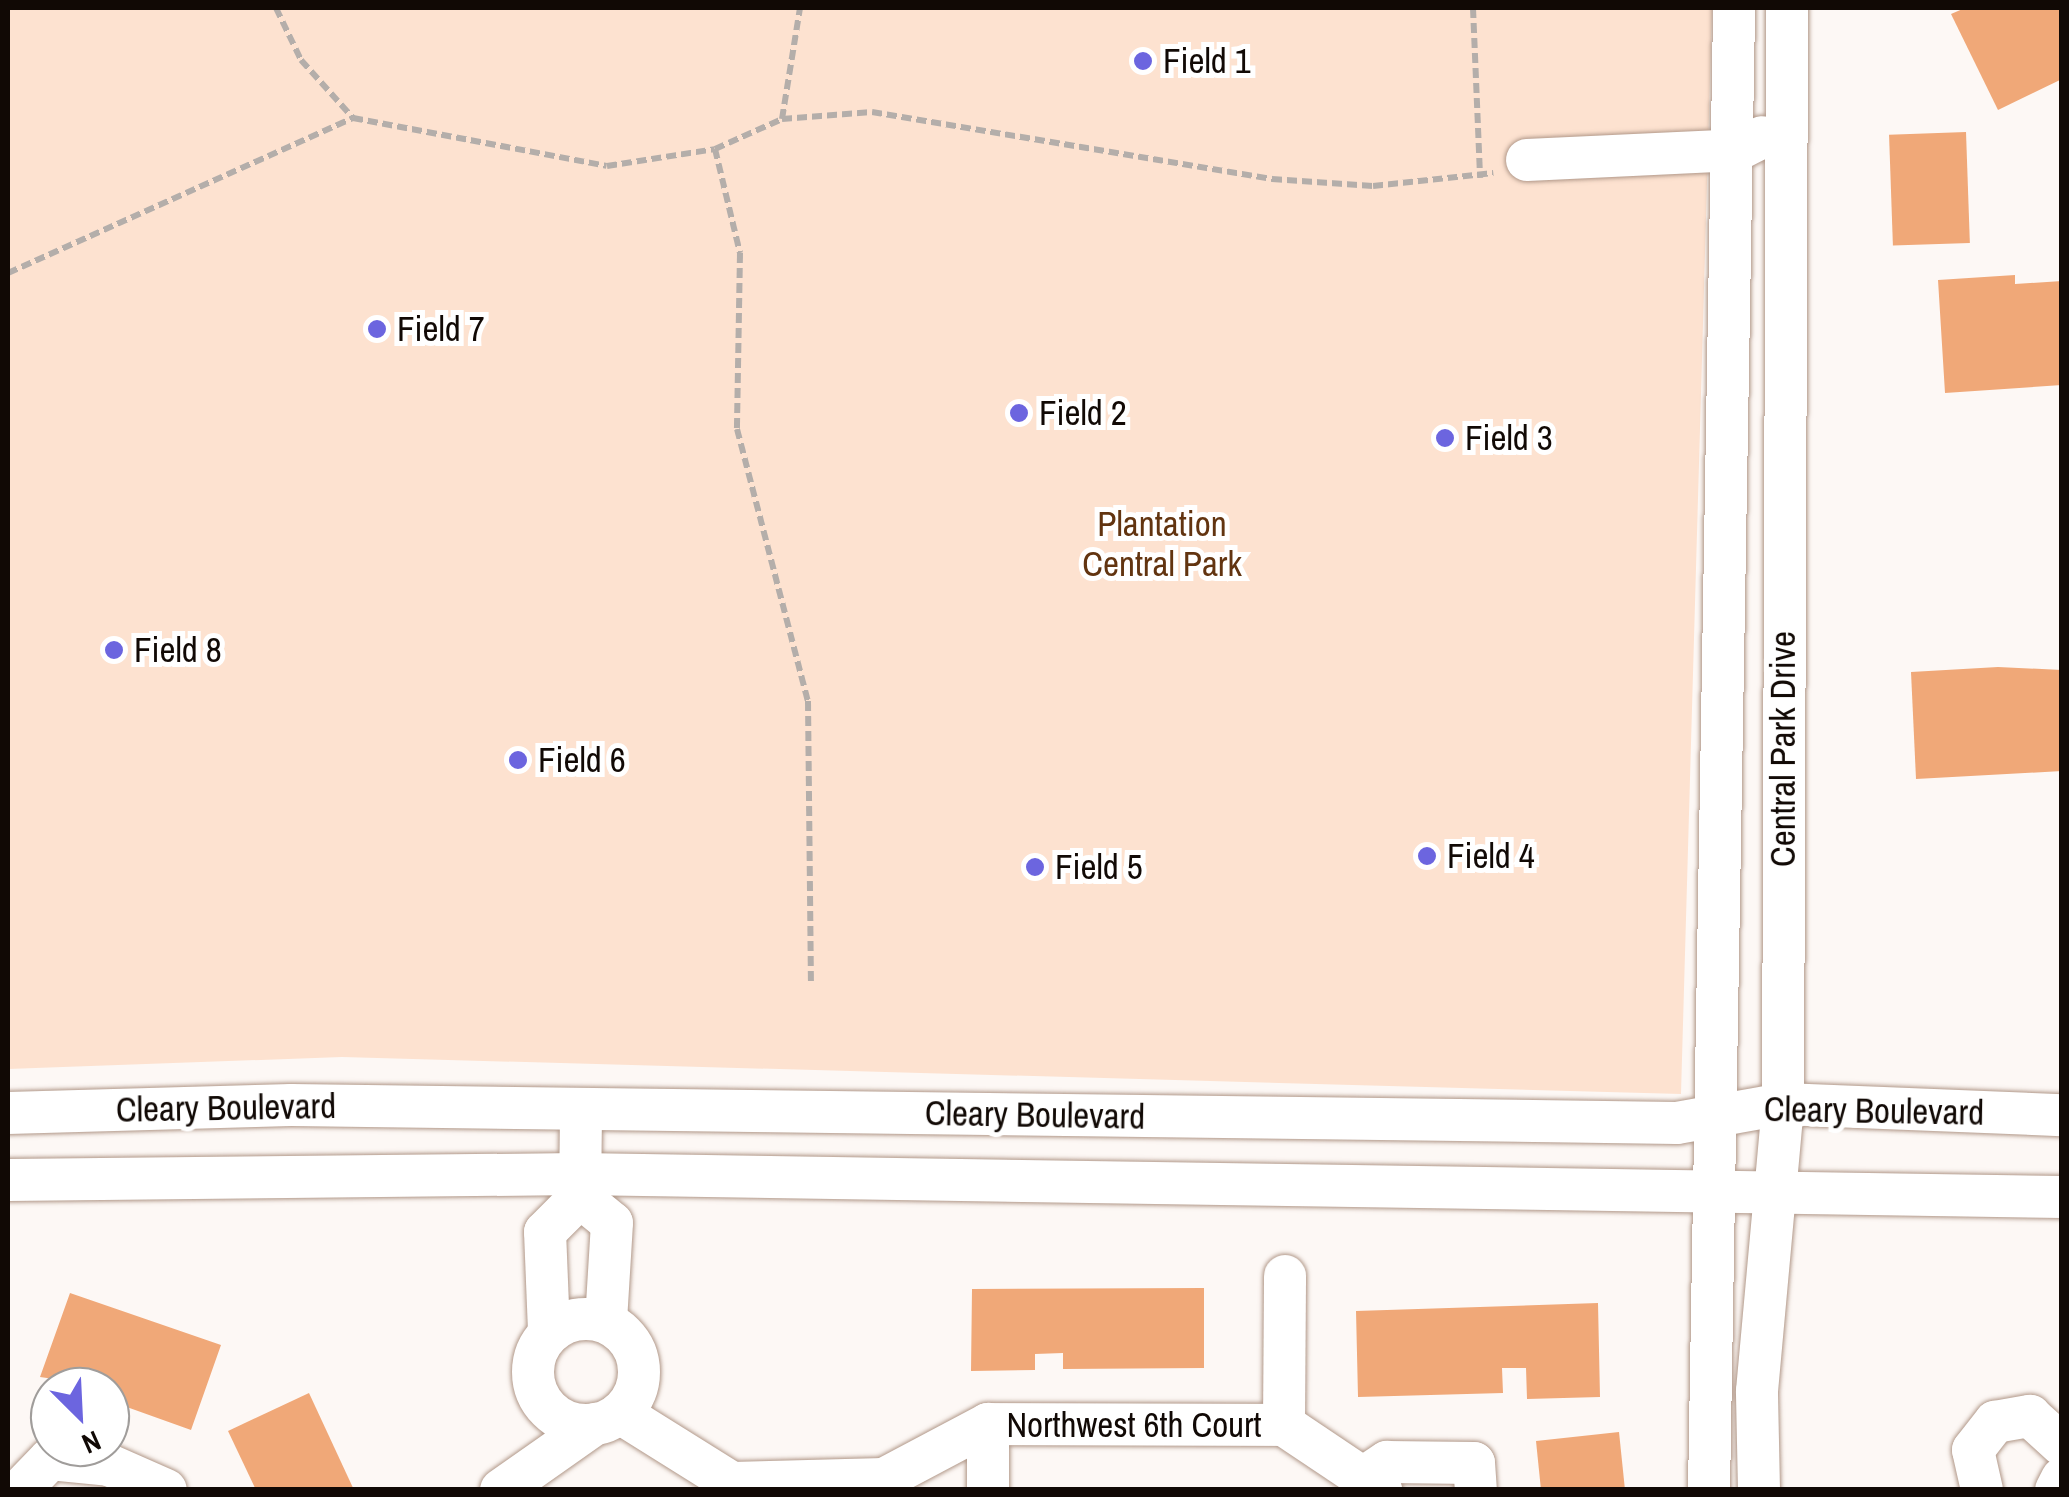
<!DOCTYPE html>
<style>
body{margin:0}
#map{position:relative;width:2069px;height:1497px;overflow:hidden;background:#fdf8f5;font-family:"Archivo Narrow",sans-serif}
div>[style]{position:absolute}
.green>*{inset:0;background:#fde2d0}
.building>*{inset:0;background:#f0a878;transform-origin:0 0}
.path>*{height:6px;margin-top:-3px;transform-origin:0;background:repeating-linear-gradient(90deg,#b4aeaa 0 10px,transparent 0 15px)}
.roads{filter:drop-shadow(0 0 2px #b19889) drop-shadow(0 0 2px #b19889)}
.minor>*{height:42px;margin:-21px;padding:0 21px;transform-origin:21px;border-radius:21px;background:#fff}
.minor>.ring{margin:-21px;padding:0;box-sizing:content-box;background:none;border:42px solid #fff;border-radius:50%}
.dots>*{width:28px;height:28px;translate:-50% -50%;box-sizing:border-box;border:5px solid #fff;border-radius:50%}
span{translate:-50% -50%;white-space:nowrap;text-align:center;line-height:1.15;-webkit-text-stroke:10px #fff;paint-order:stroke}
.poi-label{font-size:35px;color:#110905}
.left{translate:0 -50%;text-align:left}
.park-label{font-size:35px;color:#623410}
.street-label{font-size:35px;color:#110905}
.frame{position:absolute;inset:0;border:10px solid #110905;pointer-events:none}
.north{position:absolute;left:30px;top:1367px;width:100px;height:100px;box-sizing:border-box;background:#fff;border:2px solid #a09d9b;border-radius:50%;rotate:156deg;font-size:28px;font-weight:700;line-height:40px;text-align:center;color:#110905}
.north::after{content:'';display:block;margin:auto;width:35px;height:45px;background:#6c65df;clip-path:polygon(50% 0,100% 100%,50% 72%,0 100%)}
</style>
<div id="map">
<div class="green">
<i style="clip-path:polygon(8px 8px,1712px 8px,1681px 1094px,342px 1057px,8px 1069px)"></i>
</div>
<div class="building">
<i style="clip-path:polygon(1965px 8px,2062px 8px,2062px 79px,1998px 110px,1951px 14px)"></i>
<i style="left:1966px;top:132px;width:111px;height:77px;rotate:88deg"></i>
<i style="clip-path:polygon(2015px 275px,2015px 284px,2062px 281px,2062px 385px,1945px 393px,1938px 280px)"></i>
<i style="clip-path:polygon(1998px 667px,2062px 670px,2062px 771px,1916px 779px,1911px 672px)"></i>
<i style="clip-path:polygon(1204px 1288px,1204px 1368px,1063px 1369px,1063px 1353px,1035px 1354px,1035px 1370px,971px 1371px,972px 1289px)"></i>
<i style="clip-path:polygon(70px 1293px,221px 1345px,191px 1430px,110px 1401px,110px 1387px,40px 1377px)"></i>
<i style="clip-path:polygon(1598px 1303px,1600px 1397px,1527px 1399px,1526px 1368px,1502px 1368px,1503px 1393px,1358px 1397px,1356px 1311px)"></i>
<i style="clip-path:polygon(309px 1393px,354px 1490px,256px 1490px,228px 1431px)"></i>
<i style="clip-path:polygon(1619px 1432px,1625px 1490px,1541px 1490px,1536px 1441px)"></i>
</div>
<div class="path">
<i style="left:276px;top:8px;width:58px;rotate:64.3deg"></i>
<i style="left:301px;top:60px;width:78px;rotate:48.1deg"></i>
<i style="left:1473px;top:8px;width:170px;rotate:87.6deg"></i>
<i style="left:782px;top:119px;width:112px;rotate:-80.8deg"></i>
<i style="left:715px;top:149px;width:107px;rotate:76.5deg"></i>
<i style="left:740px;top:253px;width:176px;rotate:91deg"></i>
<i style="left:737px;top:429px;width:281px;rotate:75.4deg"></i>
<i style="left:808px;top:701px;width:284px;rotate:89.4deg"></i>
<i style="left:8px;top:273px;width:378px;rotate:-24.2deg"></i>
<i style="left:353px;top:118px;width:258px;rotate:10.7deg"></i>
<i style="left:607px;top:166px;width:109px;rotate:-8.9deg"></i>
<i style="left:715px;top:149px;width:73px;rotate:-24.1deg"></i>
<i style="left:782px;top:119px;width:90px;rotate:-4.4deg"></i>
<i style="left:872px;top:112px;width:406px;rotate:9.5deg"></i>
<i style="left:1272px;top:179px;width:101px;rotate:4deg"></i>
<i style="left:1373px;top:186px;width:121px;rotate:-6.2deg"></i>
</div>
<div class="roads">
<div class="minor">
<i style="left:1527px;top:160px;width:210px;rotate:-2.7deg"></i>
<i style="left:1737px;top:150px;width:28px;rotate:-27deg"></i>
<i style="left:8px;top:1113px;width:283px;rotate:-1.6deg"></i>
<i style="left:291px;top:1105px;width:1386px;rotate:0.74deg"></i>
<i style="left:1677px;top:1123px;width:108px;rotate:-10.2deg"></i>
<i style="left:1783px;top:1104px;width:279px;rotate:2.3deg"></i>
<i style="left:8px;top:1180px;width:571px;rotate:-0.6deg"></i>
<i style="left:579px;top:1174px;width:1483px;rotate:0.89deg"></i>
<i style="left:580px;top:1197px;width:41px;rotate:39.1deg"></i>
<i style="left:612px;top:1223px;width:99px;rotate:93.5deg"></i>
<i class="ring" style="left:533px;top:1319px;width:64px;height:64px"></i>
<i style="left:549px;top:1331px;width:99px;rotate:-92.3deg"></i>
<i style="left:545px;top:1232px;width:49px;rotate:-45deg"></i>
<i style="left:580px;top:1197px;width:86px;rotate:-89.3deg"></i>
<i style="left:620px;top:1413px;width:132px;rotate:32deg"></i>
<i style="left:732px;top:1483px;width:152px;rotate:-1.5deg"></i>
<i style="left:884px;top:1479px;width:118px;rotate:-27.9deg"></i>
<i style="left:988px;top:1424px;width:296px;rotate:0.2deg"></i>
<i style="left:1284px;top:1425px;width:117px;rotate:33.8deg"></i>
<i style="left:1284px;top:1425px;width:149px;rotate:-89.6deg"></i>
<i style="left:1369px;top:1474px;width:22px;rotate:-34deg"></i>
<i style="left:1387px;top:1462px;width:87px;rotate:0.7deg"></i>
<i style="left:1474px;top:1463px;width:27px;rotate:86deg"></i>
<i style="left:20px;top:1490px;width:43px;rotate:-45.9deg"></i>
<i style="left:50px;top:1459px;width:59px;rotate:5.8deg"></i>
<i style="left:109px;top:1465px;width:62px;rotate:23.7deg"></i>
<i style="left:501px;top:1490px;width:115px;rotate:-35.1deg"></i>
<i style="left:988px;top:1490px;width:66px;rotate:-90deg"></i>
<i style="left:1709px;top:1490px;width:1482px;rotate:-89.03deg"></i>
<i style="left:1759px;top:1490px;width:99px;rotate:-91.2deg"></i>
<i style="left:1757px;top:1391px;width:288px;rotate:-84.8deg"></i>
<i style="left:1783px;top:1104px;width:1096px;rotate:-89.79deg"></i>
<i style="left:1982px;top:1490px;width:41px;rotate:-102.7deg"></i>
<i style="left:1973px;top:1450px;width:36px;rotate:-52deg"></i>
<i style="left:1995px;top:1422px;width:36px;rotate:-10deg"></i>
<i style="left:2030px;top:1416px;width:43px;rotate:42.2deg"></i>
<i style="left:2056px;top:1490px;width:13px;rotate:-63deg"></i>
</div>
</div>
<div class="dots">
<i style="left:1143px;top:61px;background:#6c65df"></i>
<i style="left:377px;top:329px;background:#6c65df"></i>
<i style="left:1019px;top:413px;background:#6c65df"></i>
<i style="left:1445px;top:438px;background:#6c65df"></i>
<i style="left:114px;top:650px;background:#6c65df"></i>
<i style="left:518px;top:760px;background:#6c65df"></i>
<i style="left:1427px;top:856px;background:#6c65df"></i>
<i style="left:1035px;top:867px;background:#6c65df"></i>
</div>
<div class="poi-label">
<span class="left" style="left:1163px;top:61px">Field 1</span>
<span class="left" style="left:397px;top:329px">Field 7</span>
<span class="left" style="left:1039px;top:413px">Field 2</span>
<span class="left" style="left:1465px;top:438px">Field 3</span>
<span class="left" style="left:134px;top:650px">Field 8</span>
<span class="left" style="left:538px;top:760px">Field 6</span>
<span class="left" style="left:1447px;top:856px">Field 4</span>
<span class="left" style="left:1055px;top:867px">Field 5</span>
</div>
<div class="park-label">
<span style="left:1162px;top:544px">Plantation<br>Central Park</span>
</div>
<div class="street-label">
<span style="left:1783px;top:749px;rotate:-90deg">Central Park Drive</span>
<span style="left:226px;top:1108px;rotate:-1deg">Cleary Boulevard</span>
<span style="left:1874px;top:1111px;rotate:1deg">Cleary Boulevard</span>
<span style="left:1035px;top:1115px;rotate:1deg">Cleary Boulevard</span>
<span style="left:1134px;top:1425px">Northwest 6th Court</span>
</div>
<div class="frame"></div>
<div class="north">N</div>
</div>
